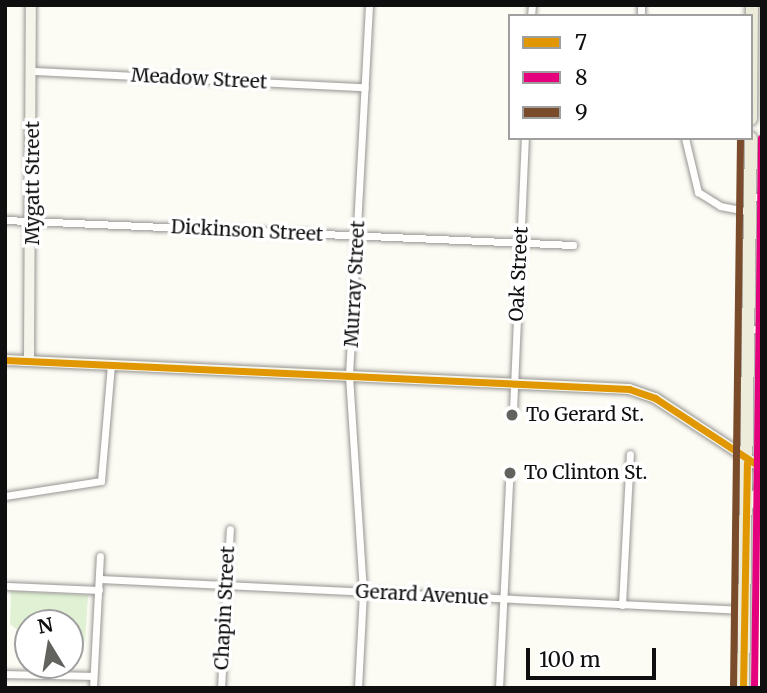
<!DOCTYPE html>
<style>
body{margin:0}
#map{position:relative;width:767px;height:693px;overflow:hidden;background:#fcfbf4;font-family:Merriweather,serif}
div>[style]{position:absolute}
.green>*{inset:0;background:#e1f2d4}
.roads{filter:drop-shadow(0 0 2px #969592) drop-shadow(0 0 2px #969592)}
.street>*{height:7px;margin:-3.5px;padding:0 3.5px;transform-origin:3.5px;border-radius:3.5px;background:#fffefd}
.secondary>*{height:10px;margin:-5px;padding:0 5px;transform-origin:5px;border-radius:5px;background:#f5f5eb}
.primary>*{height:12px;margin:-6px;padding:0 6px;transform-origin:6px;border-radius:6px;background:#edebda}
.bus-1>*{height:7px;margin:-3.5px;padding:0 3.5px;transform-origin:3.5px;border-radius:3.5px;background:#e09702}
.bus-2>*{height:7px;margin:-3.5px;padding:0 3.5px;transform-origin:3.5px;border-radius:3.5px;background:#e5007d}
.bus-3>*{height:7px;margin:-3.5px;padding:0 3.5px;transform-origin:3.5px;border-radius:3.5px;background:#7a4b2a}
.dots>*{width:19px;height:19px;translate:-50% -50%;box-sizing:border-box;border:4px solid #fff;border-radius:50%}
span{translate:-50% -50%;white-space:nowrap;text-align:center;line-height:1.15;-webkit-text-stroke:7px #fff;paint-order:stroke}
.street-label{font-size:19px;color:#0f0f0f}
.poi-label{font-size:19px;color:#0f0f0f}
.left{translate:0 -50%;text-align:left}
.frame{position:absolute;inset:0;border:7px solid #0f0f0f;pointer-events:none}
.legend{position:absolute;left:508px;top:14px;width:245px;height:126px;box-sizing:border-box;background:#fff;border:2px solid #9f9f9f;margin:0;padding:9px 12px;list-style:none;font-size:21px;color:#0f0f0f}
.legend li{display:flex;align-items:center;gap:14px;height:35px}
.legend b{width:35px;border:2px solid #9f9f9f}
.north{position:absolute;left:14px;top:609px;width:70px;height:70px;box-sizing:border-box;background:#fff;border:2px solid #9f9f9f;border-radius:50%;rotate:349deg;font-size:19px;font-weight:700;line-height:28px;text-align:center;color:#0f0f0f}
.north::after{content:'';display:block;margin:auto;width:24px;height:32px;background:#62625f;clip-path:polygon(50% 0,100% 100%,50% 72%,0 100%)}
.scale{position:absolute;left:526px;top:648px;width:130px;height:32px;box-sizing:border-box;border:4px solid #0f0f0f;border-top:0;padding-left:9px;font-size:21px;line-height:24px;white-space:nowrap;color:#0f0f0f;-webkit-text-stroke:5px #fff;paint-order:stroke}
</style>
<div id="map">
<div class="green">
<i style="clip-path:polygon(11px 591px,88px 595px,85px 642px,70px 641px,70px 623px,28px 623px,26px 637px,10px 624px)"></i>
</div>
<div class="roads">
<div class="street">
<i style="left:641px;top:5px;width:11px;rotate:90deg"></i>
<i style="left:531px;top:16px;width:11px;rotate:-85deg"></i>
<i style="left:33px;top:71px;width:332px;rotate:2.8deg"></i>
<i style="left:685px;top:138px;width:56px;rotate:76.5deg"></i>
<i style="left:698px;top:192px;width:26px;rotate:32deg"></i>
<i style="left:720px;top:206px;width:31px;rotate:11deg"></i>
<i style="left:751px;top:197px;width:11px"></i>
<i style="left:5px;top:220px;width:569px;rotate:2.52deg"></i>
<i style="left:749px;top:330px;width:13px;rotate:-9deg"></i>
<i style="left:513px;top:410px;width:272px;rotate:-87.5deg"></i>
<i style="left:5px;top:496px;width:97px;rotate:-8.9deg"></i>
<i style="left:101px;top:481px;width:117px;rotate:-85.1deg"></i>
<i style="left:100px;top:579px;width:645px;rotate:2.76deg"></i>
<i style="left:8px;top:586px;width:91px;rotate:2.5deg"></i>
<i style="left:622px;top:605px;width:151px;rotate:-87deg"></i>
<i style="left:5px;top:674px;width:88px;rotate:1.3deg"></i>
<i style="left:93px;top:688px;width:132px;rotate:-87deg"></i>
<i style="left:221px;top:688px;width:159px;rotate:-86.8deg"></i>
<i style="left:358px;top:688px;width:96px;rotate:-87deg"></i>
<i style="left:363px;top:592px;width:217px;rotate:-93.7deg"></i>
<i style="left:349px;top:375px;width:371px;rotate:-86.9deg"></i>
<i style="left:499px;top:688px;width:208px;rotate:-87.2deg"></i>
</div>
<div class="secondary">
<i style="left:5px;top:360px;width:625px;rotate:2.66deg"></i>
<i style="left:629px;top:389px;width:28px;rotate:19deg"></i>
<i style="left:655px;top:398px;width:128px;rotate:33.2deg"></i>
<i style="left:29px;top:360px;width:355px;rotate:-89.7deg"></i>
<i style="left:746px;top:509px;width:28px;rotate:-55deg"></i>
</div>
<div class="primary">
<i style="left:751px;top:119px;width:114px;rotate:-89.5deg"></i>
<i style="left:743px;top:688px;width:550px;rotate:-89.17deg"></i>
</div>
</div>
<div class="bus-1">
<i style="left:5px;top:360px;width:625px;rotate:2.66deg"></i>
<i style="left:629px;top:389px;width:28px;rotate:19deg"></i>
<i style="left:655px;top:398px;width:128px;rotate:33.2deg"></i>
<i style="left:743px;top:688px;width:225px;rotate:-89deg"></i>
</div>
<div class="bus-2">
<i style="left:754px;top:688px;width:550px;rotate:-89.27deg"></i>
</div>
<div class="bus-3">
<i style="left:733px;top:688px;width:550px;rotate:-89.27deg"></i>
</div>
<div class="dots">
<i style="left:512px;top:415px;background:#62625f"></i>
<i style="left:510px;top:473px;background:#62625f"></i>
</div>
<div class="street-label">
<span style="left:199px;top:79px;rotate:3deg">Meadow Street</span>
<span style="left:33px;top:183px;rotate:-90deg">Mygatt Street</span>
<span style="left:247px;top:231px;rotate:3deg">Dickinson Street</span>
<span style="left:519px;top:274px;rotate:-87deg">Oak Street</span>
<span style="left:355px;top:284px;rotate:-87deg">Murray Street</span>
<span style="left:422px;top:595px;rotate:3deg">Gerard Avenue</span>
<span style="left:225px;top:608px;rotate:-87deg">Chapin Street</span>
</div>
<div class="poi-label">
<span class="left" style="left:526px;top:415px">To Gerard St.</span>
<span class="left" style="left:524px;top:473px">To Clinton St.</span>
</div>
<div class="frame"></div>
<ul class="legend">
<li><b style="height:9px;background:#e09702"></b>7</li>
<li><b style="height:9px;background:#e5007d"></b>8</li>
<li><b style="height:9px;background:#7a4b2a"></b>9</li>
</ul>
<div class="north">N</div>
<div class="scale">100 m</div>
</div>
